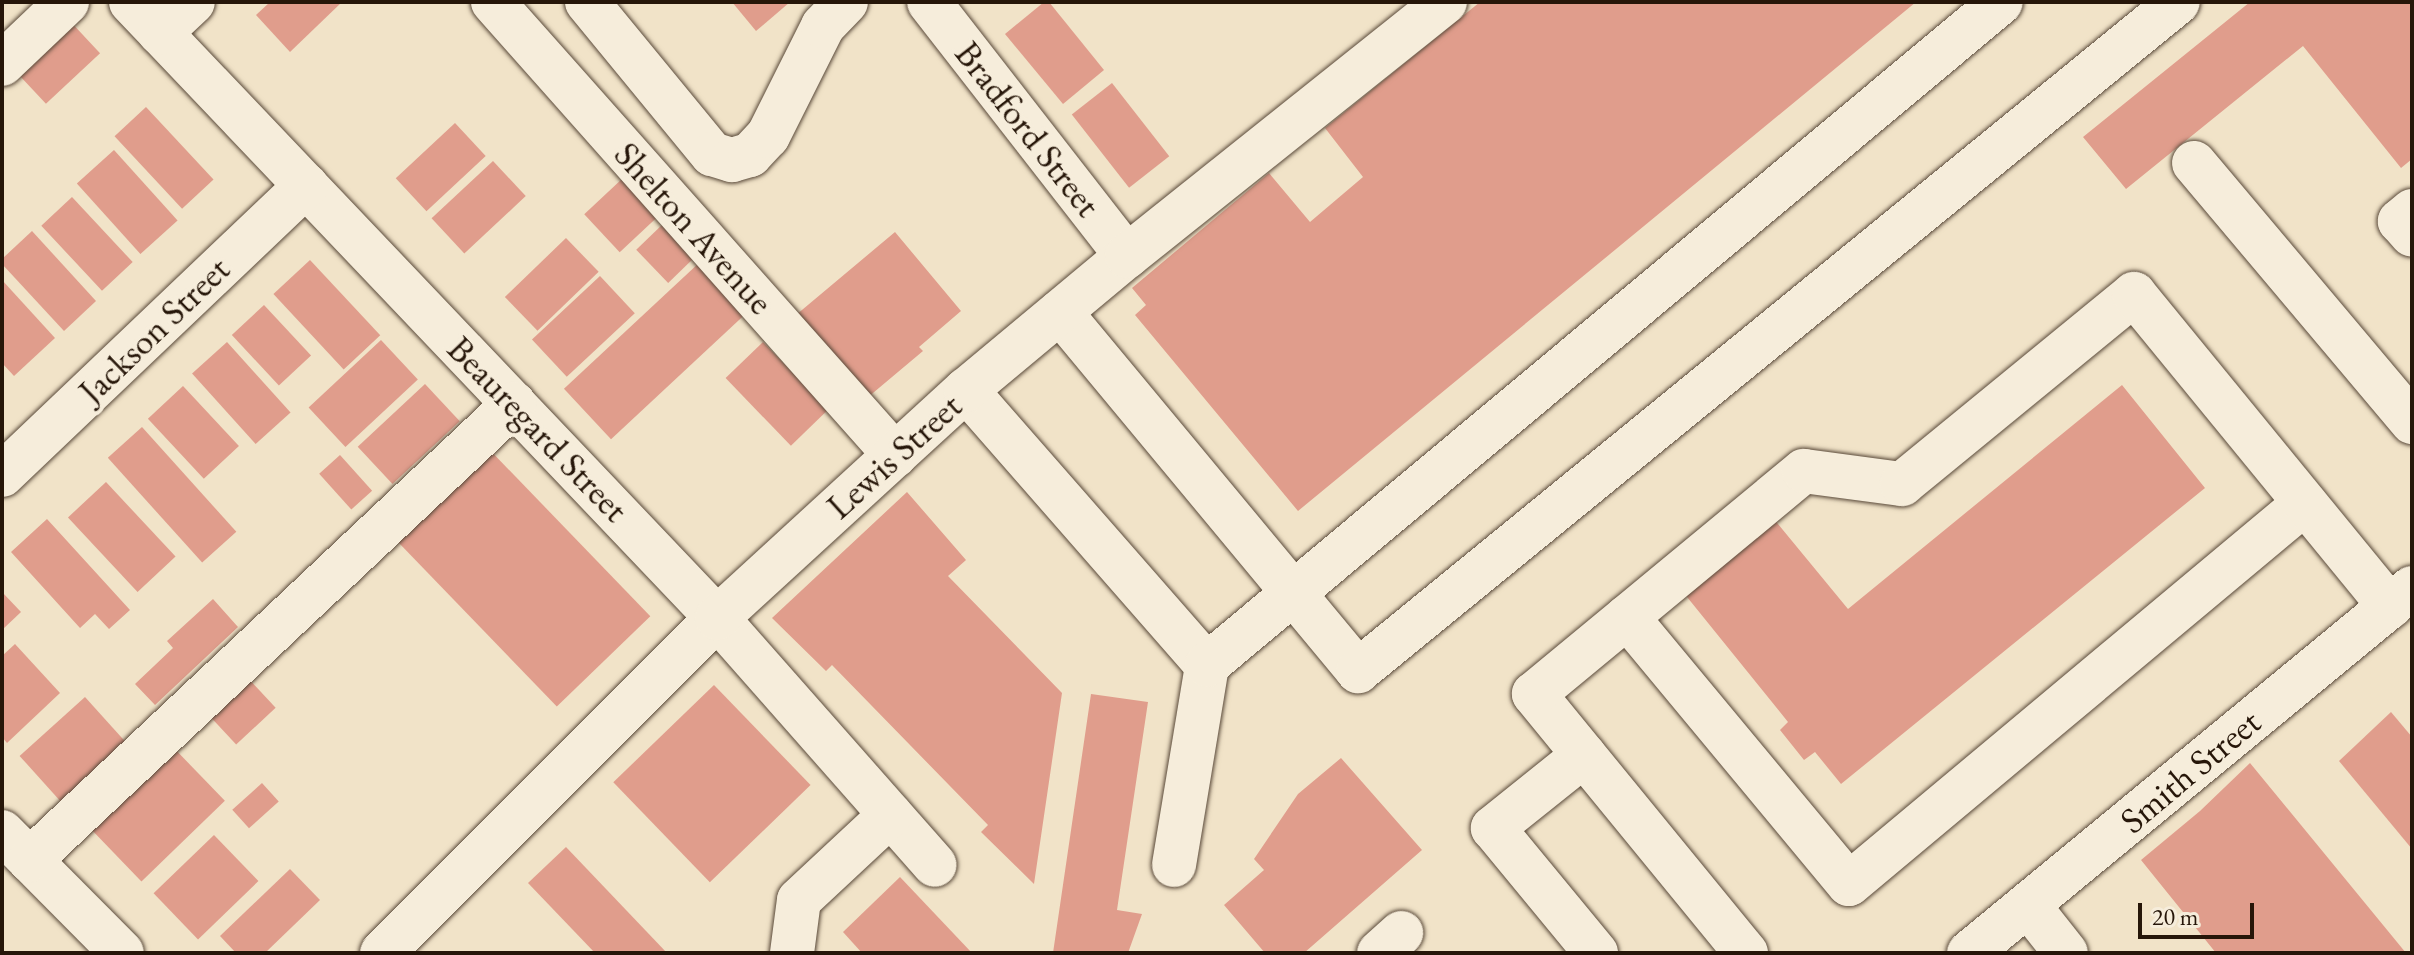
<!DOCTYPE html>
<style>
body{margin:0}
#map{position:relative;width:2414px;height:955px;overflow:hidden;background:#f1e3c8;font-family:"EB Garamond",serif}
div>[style]{position:absolute}
.building>*{inset:0;background:#e09d8c;transform-origin:0 0}
.roads{filter:drop-shadow(0 0 2px #594939) drop-shadow(0 0 2px #594939)}
.minor>*{height:44px;margin:-22px;padding:0 22px;transform-origin:22px;border-radius:22px;background:#f6eddb}
span{translate:-50% -50%;white-space:nowrap;text-align:center;line-height:1.15;-webkit-text-stroke:8px #f6eddb;paint-order:stroke}
.street-label{font-size:36px;color:#261609}
.frame{position:absolute;inset:0;border:4px solid #261609;pointer-events:none}
.scale{position:absolute;left:2138px;top:903px;width:116px;height:36px;box-sizing:border-box;border:4px solid #261609;border-top:0;padding-left:10px;font-size:24px;line-height:28px;white-space:nowrap;color:#261609;-webkit-text-stroke:6px #f6eddb;paint-order:stroke}
</style>
<div id="map">
<div class="building">
<i style="clip-path:polygon(270px 2px,342px 2px,290px 52px,256px 15px)"></i>
<i style="clip-path:polygon(732px 2px,790px 2px,756px 31px)"></i>
<i style="clip-path:polygon(1044px 2px,1049px 2px,1104px 70px,1063px 104px,1005px 34px)"></i>
<i style="clip-path:polygon(1480px 2px,1916px 2px,1298px 511px,1135px 315px,1146px 305px,1132px 288px,1269px 173px,1310px 222px,1363px 177px,1325px 128px)"></i>
<i style="clip-path:polygon(2250px 2px,2412px 2px,2412px 159px,2401px 168px,2303px 46px,2126px 189px,2083px 137px)"></i>
<i style="left:68px;top:19px;width:47px;height:74px;rotate:47deg"></i>
<i style="left:1112px;top:83px;width:93px;height:51px;rotate:52deg"></i>
<i style="left:146px;top:107px;width:99px;height:43px;rotate:47deg"></i>
<i style="left:455px;top:123px;width:45px;height:81px;rotate:47deg"></i>
<i style="left:114px;top:150px;width:95px;height:50px;rotate:48deg"></i>
<i style="left:493px;top:161px;width:48px;height:84px;rotate:47deg"></i>
<i style="left:623px;top:178px;width:52px;height:53px;rotate:47deg"></i>
<i style="left:72px;top:197px;width:89px;height:42px;rotate:47deg"></i>
<i style="left:665px;top:222px;width:46px;height:40px;rotate:46deg"></i>
<i style="clip-path:polygon(32px 231px,96px 301px,64px 331px,2px 264px,2px 259px)"></i>
<i style="clip-path:polygon(895px 232px,961px 311px,919px 347px,923px 351px,867px 398px,796px 315px)"></i>
<i style="left:566px;top:238px;width:47px;height:85px;rotate:46deg"></i>
<i style="left:310px;top:260px;width:103px;height:50px;rotate:47deg"></i>
<i style="left:700px;top:262px;width:69px;height:186px;rotate:47deg"></i>
<i style="left:600px;top:276px;width:51px;height:93px;rotate:47deg"></i>
<i style="clip-path:polygon(2px 280px,55px 338px,14px 376px,2px 363px)"></i>
<i style="left:264px;top:305px;width:69px;height:44px;rotate:47deg"></i>
<i style="left:381px;top:340px;width:54px;height:99px;rotate:47deg"></i>
<i style="left:227px;top:342px;width:95px;height:47px;rotate:48deg"></i>
<i style="left:763px;top:342px;width:94px;height:52px;rotate:46deg"></i>
<i style="left:425px;top:384px;width:51px;height:92px;rotate:47deg"></i>
<i style="clip-path:polygon(2122px 385px,2205px 488px,1841px 784px,1815px 752px,1804px 760px,1780px 730px,1788px 722px,1683px 592px,1773px 518px,1848px 609px)"></i>
<i style="left:183px;top:386px;width:82px;height:48px;rotate:47deg"></i>
<i style="left:142px;top:427px;width:141px;height:46px;rotate:48deg"></i>
<i style="left:485px;top:445px;width:238px;height:130px;rotate:46deg"></i>
<i style="left:340px;top:455px;width:48px;height:28px;rotate:48deg"></i>
<i style="left:106px;top:482px;width:102px;height:52px;rotate:47deg"></i>
<i style="clip-path:polygon(907px 492px,966px 560px,948px 576px,1062px 693px,1034px 884px,981px 832px,988px 825px,832px 665px,826px 671px,772px 618px)"></i>
<i style="clip-path:polygon(47px 519px,130px 610px,109px 629px,95px 614px,80px 628px,11px 552px)"></i>
<i style="clip-path:polygon(2px 592px,21px 612px,2px 630px)"></i>
<i style="clip-path:polygon(213px 599px,238px 627px,155px 705px,135px 684px,173px 648px,167px 641px)"></i>
<i style="clip-path:polygon(15px 644px,60px 693px,7px 743px,2px 737px,2px 656px)"></i>
<i style="left:247px;top:677px;width:42px;height:54px;rotate:47deg"></i>
<i style="left:714px;top:685px;width:139px;height:140px;rotate:46deg"></i>
<i style="clip-path:polygon(1091px 694px,1148px 702px,1117px 910px,1142px 914px,1128px 953px,1053px 953px)"></i>
<i style="left:85px;top:697px;width:61px;height:88px;rotate:48deg"></i>
<i style="clip-path:polygon(2391px 712px,2412px 737px,2412px 849px,2339px 761px)"></i>
<i style="left:170px;top:744px;width:79px;height:116px;rotate:46deg"></i>
<i style="clip-path:polygon(1341px 758px,1422px 850px,1304px 953px,1265px 953px,1224px 905px,1264px 870px,1254px 859px,1298px 794px)"></i>
<i style="clip-path:polygon(2250px 763px,2406px 953px,2216px 953px,2141px 860px,2200px 811px)"></i>
<i style="left:262px;top:783px;width:25px;height:40px;rotate:48deg"></i>
<i style="left:214px;top:835px;width:64px;height:84px;rotate:46deg"></i>
<i style="clip-path:polygon(566px 847px,667px 953px,595px 953px,528px 883px)"></i>
<i style="clip-path:polygon(290px 869px,320px 900px,265px 953px,236px 953px,220px 936px)"></i>
<i style="clip-path:polygon(900px 877px,972px 953px,862px 953px,843px 932px)"></i>
</div>
<div class="roads">
<div class="minor">
<i style="left:131px;top:2px;width:850px;rotate:46.43deg"></i>
<i style="left:717px;top:618px;width:329px;rotate:48.6deg"></i>
<i style="left:493px;top:2px;width:606px;rotate:48.41deg"></i>
<i style="left:587px;top:2px;width:197px;rotate:50.6deg"></i>
<i style="left:712px;top:154px;width:21px;rotate:17deg"></i>
<i style="left:732px;top:160px;width:19px;rotate:-16deg"></i>
<i style="left:750px;top:155px;width:26px;rotate:-47deg"></i>
<i style="left:768px;top:136px;width:123px;rotate:-63.4deg"></i>
<i style="left:823px;top:26px;width:33px;rotate:-46deg"></i>
<i style="left:929px;top:2px;width:322px;rotate:52.1deg"></i>
<i style="left:160px;top:33px;width:45px;rotate:-43.2deg"></i>
<i style="left:2px;top:64px;width:90px;rotate:-43.6deg"></i>
<i style="left:2194px;top:163px;width:339px;rotate:49.9deg"></i>
<i style="left:2412px;top:211px;width:16px;rotate:140deg"></i>
<i style="left:2400px;top:221px;width:18px;rotate:49deg"></i>
<i style="left:1060px;top:312px;width:467px;rotate:50.3deg"></i>
<i style="left:1358px;top:671px;width:1058px;rotate:-39.21deg"></i>
<i style="left:966px;top:390px;width:366px;rotate:48.8deg"></i>
<i style="left:2px;top:475px;width:420px;rotate:-43.6deg"></i>
<i style="left:1627px;top:617px;width:347px;rotate:50.3deg"></i>
<i style="left:1849px;top:884px;width:594px;rotate:-39.88deg"></i>
<i style="left:1584px;top:755px;width:117px;rotate:141.3deg"></i>
<i style="left:1493px;top:828px;width:162px;rotate:50.5deg"></i>
<i style="left:2px;top:832px;width:170px;rotate:45.2deg"></i>
<i style="left:30px;top:860px;width:665px;rotate:-43.29deg"></i>
<i style="left:1174px;top:865px;width:203px;rotate:-80.6deg"></i>
<i style="left:1207px;top:665px;width:1034px;rotate:-39.86deg"></i>
<i style="left:2028px;top:905px;width:61px;rotate:51.6deg"></i>
<i style="left:382px;top:953px;width:474px;rotate:-45deg"></i>
<i style="left:717px;top:618px;width:338px;rotate:-42.5deg"></i>
<i style="left:966px;top:390px;width:209px;rotate:-39.8deg"></i>
<i style="left:1127px;top:256px;width:407px;rotate:-38.6deg"></i>
<i style="left:792px;top:953px;width:53px;rotate:-82.5deg"></i>
<i style="left:799px;top:900px;width:125px;rotate:-43deg"></i>
<i style="left:1379px;top:953px;width:30px;rotate:-42deg"></i>
<i style="left:1746px;top:953px;width:335px;rotate:-129.3deg"></i>
<i style="left:1534px;top:694px;width:350px;rotate:-39.6deg"></i>
<i style="left:1804px;top:471px;width:99px;rotate:7.6deg"></i>
<i style="left:1902px;top:484px;width:300px;rotate:-39.3deg"></i>
<i style="left:2134px;top:294px;width:404px;rotate:50.7deg"></i>
<i style="left:1969px;top:953px;width:574px;rotate:-39.49deg"></i>
</div>
</div>
<div class="street-label">
<span style="left:1028px;top:129px;rotate:52deg">Bradford Street</span>
<span style="left:694px;top:228px;rotate:48deg">Shelton Avenue</span>
<span style="left:154px;top:330px;rotate:-44deg">Jackson Street</span>
<span style="left:538px;top:429px;rotate:46deg">Beauregard Street</span>
<span style="left:894px;top:456px;rotate:-42deg">Lewis Street</span>
<span style="left:2190px;top:771px;rotate:-40deg">Smith Street</span>
</div>
<div class="frame"></div>
<div class="scale">20 m</div>
</div>
